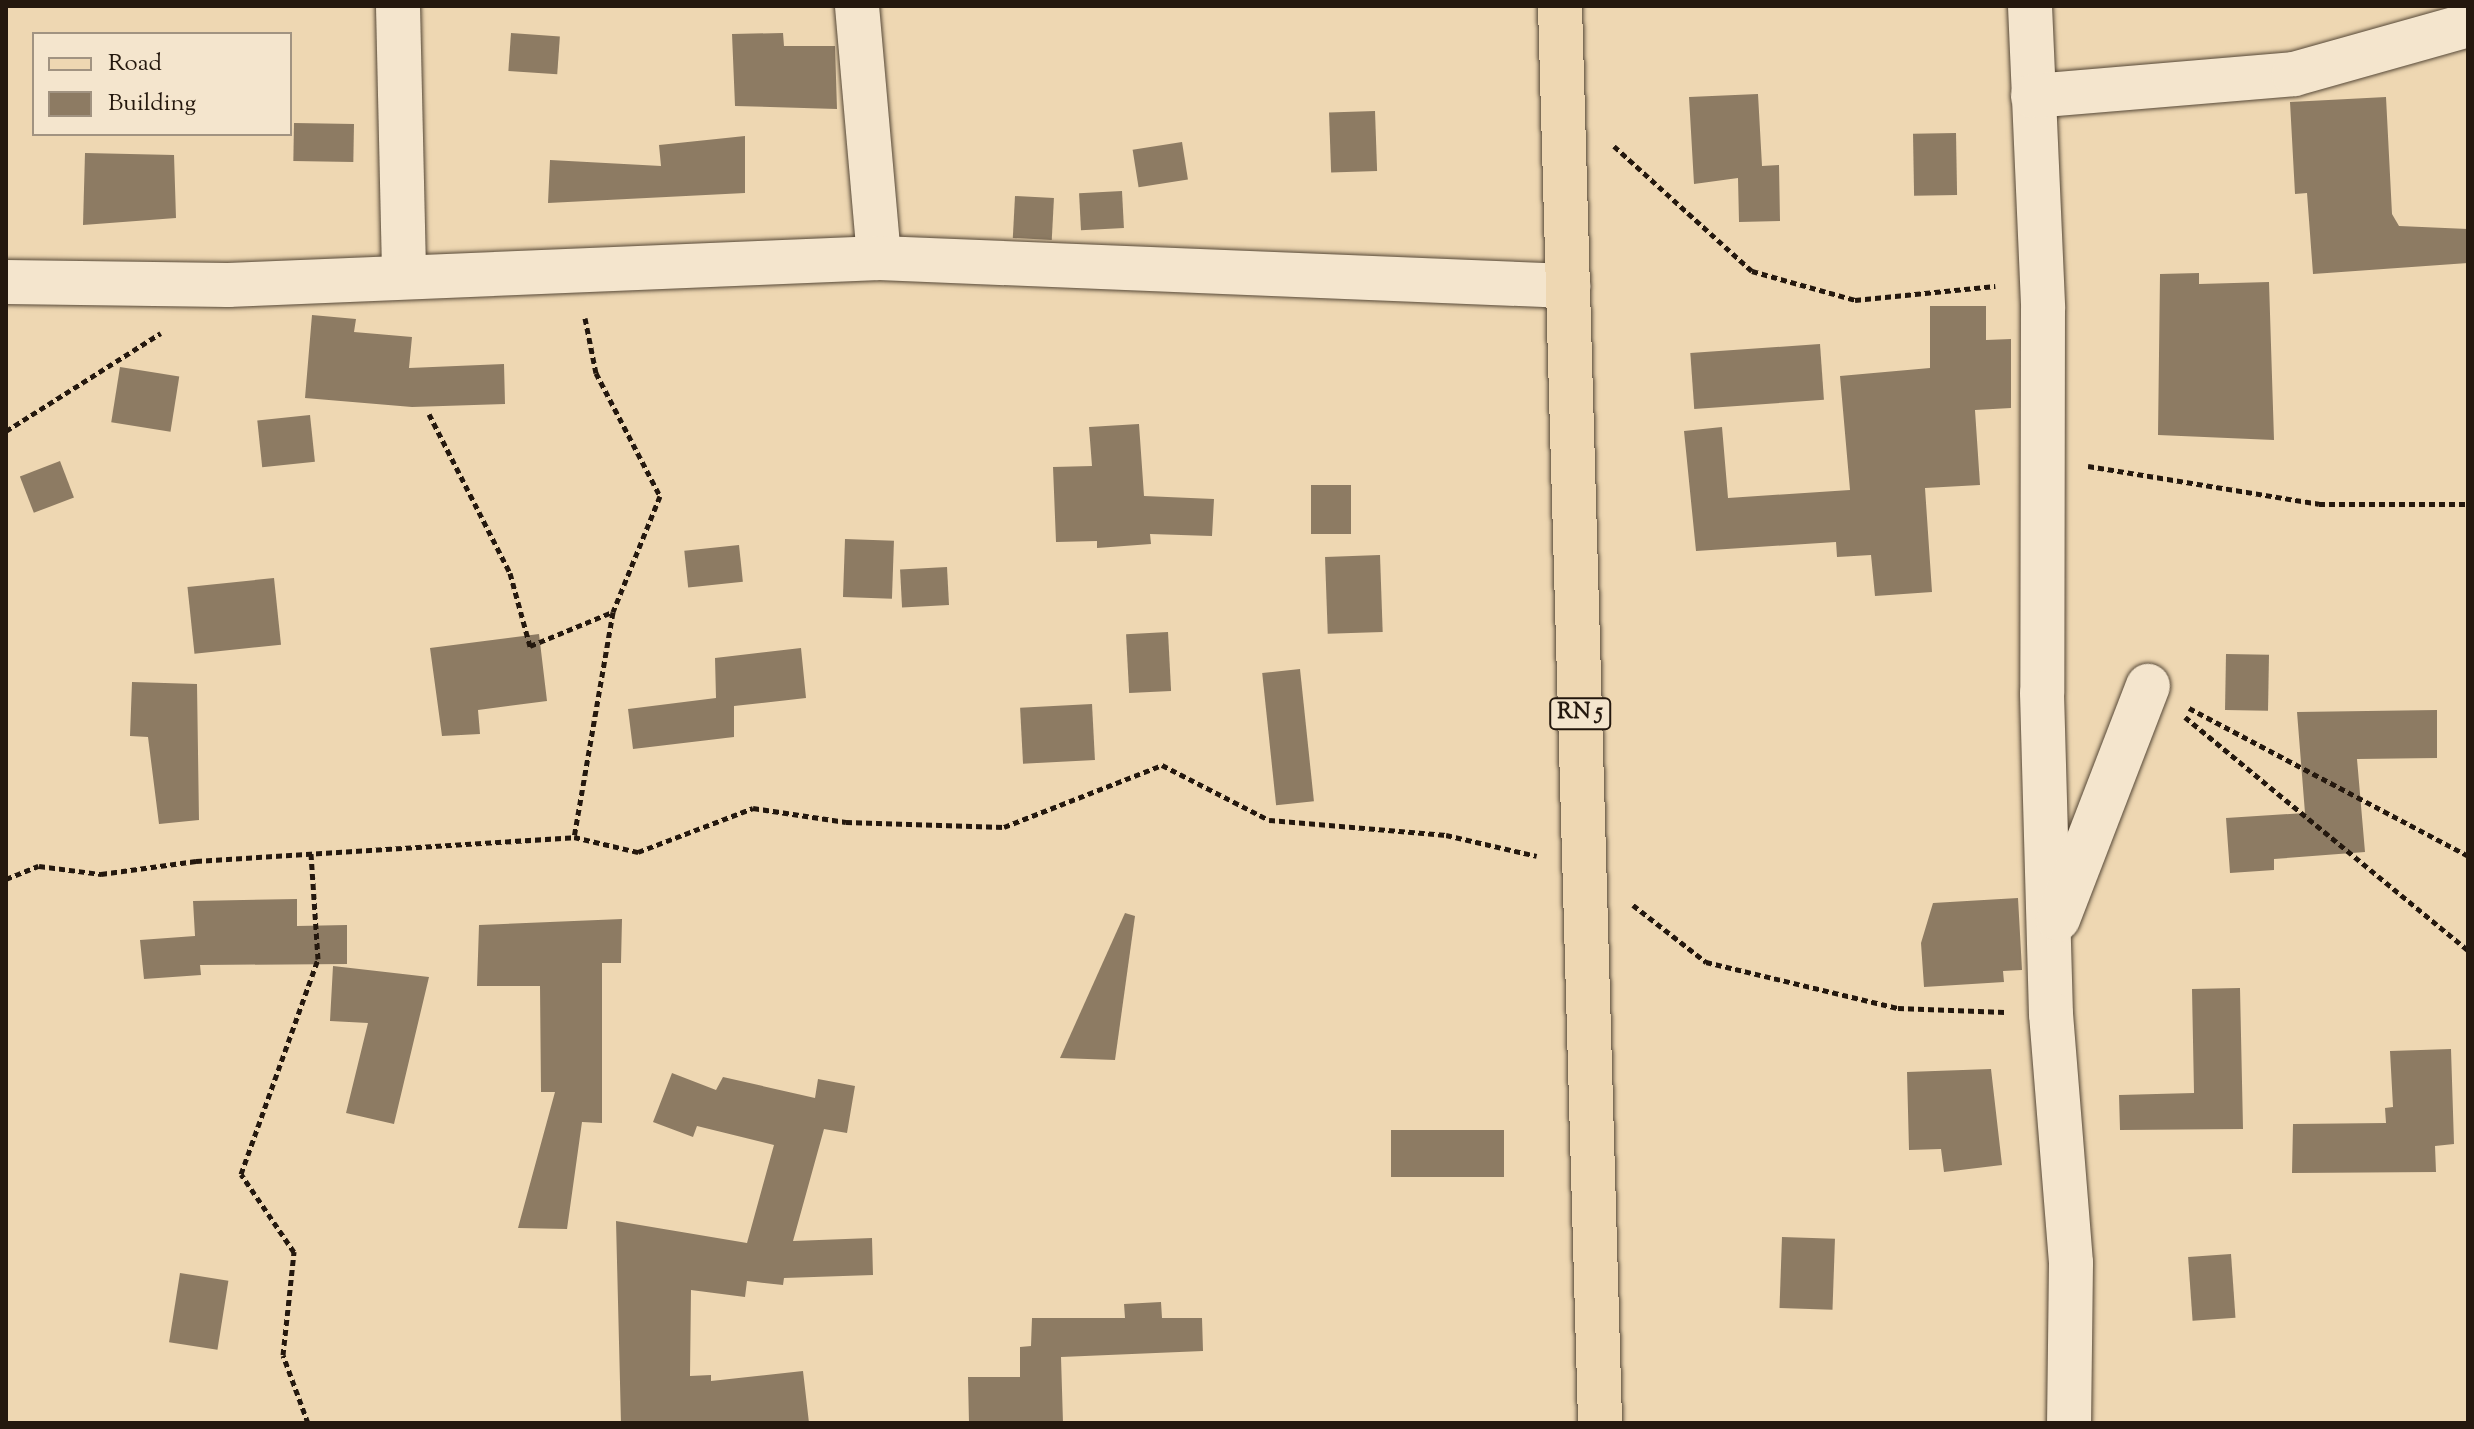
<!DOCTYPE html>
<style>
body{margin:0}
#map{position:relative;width:2474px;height:1429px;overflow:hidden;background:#eed7b2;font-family:"Sorts Mill Goudy",serif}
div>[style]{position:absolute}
.building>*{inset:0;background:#8d7b63;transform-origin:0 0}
.path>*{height:5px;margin-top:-2.5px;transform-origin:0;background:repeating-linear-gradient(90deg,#24180e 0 6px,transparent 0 10px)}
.roads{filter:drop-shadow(0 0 2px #564837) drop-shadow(0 0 2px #564837)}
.minor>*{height:44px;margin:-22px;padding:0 22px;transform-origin:22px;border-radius:22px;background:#f4e5cd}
.major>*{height:44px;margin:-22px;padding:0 22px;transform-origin:22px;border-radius:22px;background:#eed7b2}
span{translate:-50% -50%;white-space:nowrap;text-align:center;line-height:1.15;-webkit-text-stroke:8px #f4e5cd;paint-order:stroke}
.shield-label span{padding:2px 6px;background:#f4e5cd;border:2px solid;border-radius:6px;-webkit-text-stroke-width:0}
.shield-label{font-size:22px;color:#24180e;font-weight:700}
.frame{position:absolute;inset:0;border:8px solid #24180e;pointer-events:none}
.legend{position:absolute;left:32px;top:32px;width:260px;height:104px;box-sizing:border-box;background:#f4e5cd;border:2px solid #a19381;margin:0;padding:10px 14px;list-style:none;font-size:24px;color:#24180e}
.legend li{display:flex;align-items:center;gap:16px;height:40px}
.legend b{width:40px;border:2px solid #a19381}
</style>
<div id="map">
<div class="building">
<i style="left:511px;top:33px;width:49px;height:38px;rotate:4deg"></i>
<i style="clip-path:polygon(783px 33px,784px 46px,835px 46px,837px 109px,735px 106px,732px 34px)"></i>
<i style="clip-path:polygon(1758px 94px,1762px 166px,1779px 165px,1780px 221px,1739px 222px,1738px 178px,1694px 184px,1689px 97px)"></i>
<i style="clip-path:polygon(2386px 97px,2392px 214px,2399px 226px,2468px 229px,2468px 263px,2313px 274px,2307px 193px,2295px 194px,2290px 102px)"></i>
<i style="left:1375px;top:111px;width:60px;height:46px;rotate:88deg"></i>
<i style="left:294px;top:123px;width:60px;height:38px;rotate:1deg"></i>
<i style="left:1956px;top:133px;width:62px;height:43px;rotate:89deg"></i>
<i style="clip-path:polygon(745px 136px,745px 193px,548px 203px,550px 160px,661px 166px,659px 145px)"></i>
<i style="left:1182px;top:142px;width:38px;height:50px;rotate:81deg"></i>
<i style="clip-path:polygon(85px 153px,174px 155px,176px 218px,83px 225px)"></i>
<i style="left:1122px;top:191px;width:37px;height:43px;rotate:87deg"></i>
<i style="left:1015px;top:196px;width:39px;height:42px;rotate:3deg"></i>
<i style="clip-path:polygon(2199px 273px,2199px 284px,2269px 282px,2274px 440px,2158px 435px,2160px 274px)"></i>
<i style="clip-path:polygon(1930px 306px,1986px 306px,1986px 340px,2011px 339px,2011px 408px,1975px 410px,1980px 485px,1925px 488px,1932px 592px,1875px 596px,1871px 555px,1837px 557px,1836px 542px,1696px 551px,1684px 431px,1722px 427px,1728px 498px,1850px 490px,1840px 376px,1930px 368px)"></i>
<i style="clip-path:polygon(312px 315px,356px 319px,354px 332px,412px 337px,409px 368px,504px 364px,505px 404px,412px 407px,305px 398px)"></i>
<i style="left:1820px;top:344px;width:56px;height:130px;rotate:86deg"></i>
<i style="left:120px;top:367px;width:60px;height:56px;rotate:9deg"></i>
<i style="left:310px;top:415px;width:47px;height:53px;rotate:84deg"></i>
<i style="clip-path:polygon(1139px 424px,1144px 496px,1214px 499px,1212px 536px,1150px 534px,1151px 544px,1097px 548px,1097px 541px,1056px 542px,1053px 467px,1092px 466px,1089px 427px)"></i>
<i style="left:60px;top:461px;width:39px;height:43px;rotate:69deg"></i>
<i style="left:1311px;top:485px;width:40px;height:49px"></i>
<i style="left:845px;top:539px;width:49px;height:58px;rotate:2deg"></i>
<i style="left:739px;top:545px;width:37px;height:55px;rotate:84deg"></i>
<i style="left:1380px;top:555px;width:77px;height:55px;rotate:88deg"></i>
<i style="left:947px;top:567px;width:38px;height:47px;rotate:87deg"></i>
<i style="left:274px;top:578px;width:67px;height:87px;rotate:84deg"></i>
<i style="left:1168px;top:632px;width:59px;height:42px;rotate:87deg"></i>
<i style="clip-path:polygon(539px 634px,547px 701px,478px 710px,480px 734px,442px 736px,430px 648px)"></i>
<i style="clip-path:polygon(801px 648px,806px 698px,734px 706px,734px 737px,633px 749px,628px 709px,716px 698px,715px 658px)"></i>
<i style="left:2226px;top:654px;width:43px;height:56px;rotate:1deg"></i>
<i style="left:1300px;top:669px;width:133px;height:38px;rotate:84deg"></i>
<i style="clip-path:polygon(132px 682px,197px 684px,199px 820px,159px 824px,148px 737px,130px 736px)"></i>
<i style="left:1092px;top:704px;width:56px;height:72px;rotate:87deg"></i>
<i style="clip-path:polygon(2437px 710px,2437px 758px,2357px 759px,2365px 852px,2274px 859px,2274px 870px,2230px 873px,2226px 818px,2305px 813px,2297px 712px)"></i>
<i style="clip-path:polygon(2018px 898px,2022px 970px,2003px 971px,2004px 982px,1924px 987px,1921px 943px,1933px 903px)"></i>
<i style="clip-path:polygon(297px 899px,297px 926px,347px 925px,347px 964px,200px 965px,201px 975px,144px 979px,140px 940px,195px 936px,193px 901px)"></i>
<i style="clip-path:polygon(1125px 913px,1135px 916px,1115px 1060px,1060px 1058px)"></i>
<i style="clip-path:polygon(622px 919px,621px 963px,602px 963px,602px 1123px,582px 1122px,567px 1229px,518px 1228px,555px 1092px,541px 1092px,540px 986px,477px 986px,479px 925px)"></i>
<i style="clip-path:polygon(333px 966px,429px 977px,394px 1124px,346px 1113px,368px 1023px,330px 1021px)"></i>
<i style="clip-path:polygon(2240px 988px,2243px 1129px,2120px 1130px,2119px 1095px,2194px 1093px,2192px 989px)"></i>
<i style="clip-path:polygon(2451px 1049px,2454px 1144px,2435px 1146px,2436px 1172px,2292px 1173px,2293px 1124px,2386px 1123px,2385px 1108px,2393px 1107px,2390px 1051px)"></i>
<i style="clip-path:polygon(1991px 1069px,2002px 1165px,1944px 1172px,1941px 1149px,1909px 1150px,1907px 1072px)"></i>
<i style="clip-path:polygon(672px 1073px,716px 1090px,723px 1077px,815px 1098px,818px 1079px,855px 1086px,847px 1133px,824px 1129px,793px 1241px,872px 1238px,873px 1275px,784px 1278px,783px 1285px,747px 1281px,745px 1297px,691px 1290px,690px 1376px,711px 1375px,711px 1381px,803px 1371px,809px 1423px,621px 1423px,616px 1221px,747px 1243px,774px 1145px,697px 1126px,693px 1137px,653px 1122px)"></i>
<i style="left:1504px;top:1130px;width:47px;height:113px;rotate:90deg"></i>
<i style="left:1782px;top:1237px;width:53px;height:71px;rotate:2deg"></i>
<i style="left:2231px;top:1254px;width:64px;height:43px;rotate:86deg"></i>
<i style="left:180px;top:1273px;width:49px;height:70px;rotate:9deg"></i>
<i style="clip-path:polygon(1161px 1302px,1162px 1318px,1202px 1318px,1203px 1351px,1061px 1357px,1063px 1423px,969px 1423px,968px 1377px,1020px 1377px,1020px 1347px,1031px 1346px,1032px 1318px,1125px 1318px,1124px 1304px)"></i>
</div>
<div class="path">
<i style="left:1614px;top:146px;width:186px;rotate:42.2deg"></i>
<i style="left:1752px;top:271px;width:107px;rotate:15.7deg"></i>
<i style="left:1855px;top:300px;width:141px;rotate:-5.7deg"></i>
<i style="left:585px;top:318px;width:56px;rotate:78.7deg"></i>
<i style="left:596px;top:373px;width:139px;rotate:62.5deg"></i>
<i style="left:660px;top:496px;width:125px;rotate:112.1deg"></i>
<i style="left:613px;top:612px;width:228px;rotate:99.8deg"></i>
<i style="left:574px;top:837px;width:66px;rotate:13.2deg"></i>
<i style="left:638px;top:852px;width:123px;rotate:-20.9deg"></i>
<i style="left:753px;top:808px;width:94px;rotate:8.6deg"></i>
<i style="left:846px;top:822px;width:158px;rotate:1.8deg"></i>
<i style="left:1004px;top:827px;width:170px;rotate:-21.4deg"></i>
<i style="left:1162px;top:765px;width:120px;rotate:27.2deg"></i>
<i style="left:1269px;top:820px;width:178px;rotate:4.8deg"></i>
<i style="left:1446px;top:835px;width:93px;rotate:13deg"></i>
<i style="left:429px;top:414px;width:178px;rotate:63deg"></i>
<i style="left:510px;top:573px;width:76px;rotate:74.7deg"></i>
<i style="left:530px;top:646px;width:89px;rotate:-22.5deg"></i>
<i style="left:6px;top:431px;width:183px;rotate:-32.3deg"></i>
<i style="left:2088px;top:466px;width:234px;rotate:9.3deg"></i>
<i style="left:2319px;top:504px;width:149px"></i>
<i style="left:2189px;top:708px;width:316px;rotate:27.9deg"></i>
<i style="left:2185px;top:717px;width:367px;rotate:39.5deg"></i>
<i style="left:6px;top:879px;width:35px;rotate:-22deg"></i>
<i style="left:39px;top:866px;width:63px;rotate:7.4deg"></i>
<i style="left:101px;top:874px;width:96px;rotate:-7.8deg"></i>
<i style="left:196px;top:861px;width:379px;rotate:-3.6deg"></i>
<i style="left:1633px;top:905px;width:93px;rotate:38deg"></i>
<i style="left:1706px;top:962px;width:197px;rotate:13.5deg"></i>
<i style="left:1898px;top:1008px;width:107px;rotate:2.1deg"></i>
<i style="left:308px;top:1423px;width:72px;rotate:-110.2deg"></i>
<i style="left:283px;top:1355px;width:104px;rotate:-83.9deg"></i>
<i style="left:294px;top:1252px;width:94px;rotate:-124.2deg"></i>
<i style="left:241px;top:1174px;width:228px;rotate:-70.3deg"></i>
<i style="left:318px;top:959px;width:106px;rotate:-93.8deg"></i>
</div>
<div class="roads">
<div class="minor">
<i style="left:398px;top:6px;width:271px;rotate:88.7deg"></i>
<i style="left:857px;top:6px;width:253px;rotate:85deg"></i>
<i style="left:2030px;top:6px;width:303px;rotate:87.5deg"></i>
<i style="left:2043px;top:309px;width:384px;rotate:90.1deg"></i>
<i style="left:2042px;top:693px;width:321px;rotate:88.4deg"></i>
<i style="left:2051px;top:1014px;width:250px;rotate:85.4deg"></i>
<i style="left:2071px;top:1263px;width:160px;rotate:90.7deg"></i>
<i style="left:2033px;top:96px;width:262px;rotate:-4.8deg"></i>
<i style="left:2294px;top:74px;width:181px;rotate:-15.7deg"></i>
<i style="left:6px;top:282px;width:222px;rotate:0.8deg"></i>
<i style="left:228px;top:285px;width:652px;rotate:-2.37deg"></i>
<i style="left:879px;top:258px;width:690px;rotate:2.33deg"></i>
<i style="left:2058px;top:919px;width:250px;rotate:-68.9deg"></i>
</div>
<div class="major">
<i style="left:1560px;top:6px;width:1418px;rotate:88.38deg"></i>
</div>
</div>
<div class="shield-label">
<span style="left:1580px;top:714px">RN 5</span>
</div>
<div class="frame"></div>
<ul class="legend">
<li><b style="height:10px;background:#eed7b2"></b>Road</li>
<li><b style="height:22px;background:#8d7b63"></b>Building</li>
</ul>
</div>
